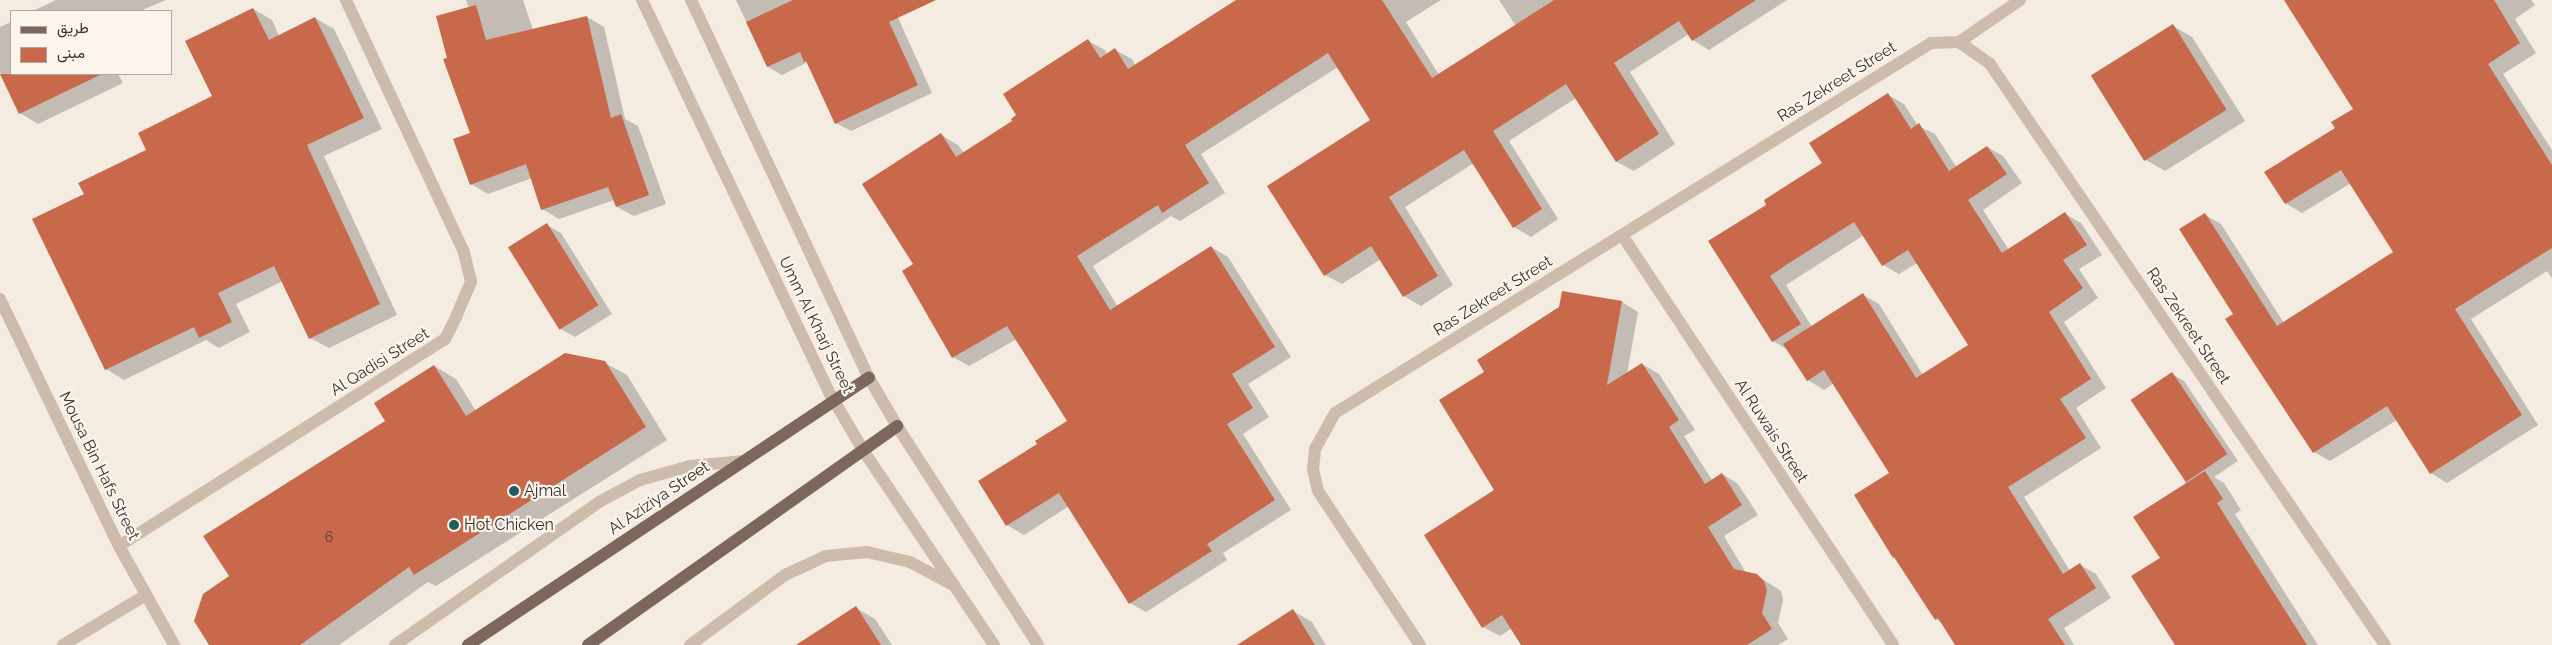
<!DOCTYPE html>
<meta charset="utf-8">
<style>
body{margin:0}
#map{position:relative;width:2552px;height:645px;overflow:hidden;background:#f4ebe1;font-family:Raleway,Vazirmatn,sans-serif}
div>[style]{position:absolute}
.shadow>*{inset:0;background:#0003}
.building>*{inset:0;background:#c8694b;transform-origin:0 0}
.minor>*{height:12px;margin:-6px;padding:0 6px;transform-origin:6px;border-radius:6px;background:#cdbbac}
.major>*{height:12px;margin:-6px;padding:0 6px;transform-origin:6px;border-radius:6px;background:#7d675c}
.dots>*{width:14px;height:14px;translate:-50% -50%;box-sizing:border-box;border:2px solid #fbf5ee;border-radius:50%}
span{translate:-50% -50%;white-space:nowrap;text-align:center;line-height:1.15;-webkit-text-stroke:4.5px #fbf5ee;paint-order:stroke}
.number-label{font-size:14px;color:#5e3e33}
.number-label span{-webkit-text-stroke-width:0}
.street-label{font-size:16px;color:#3b302b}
.poi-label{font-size:16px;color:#3b302b}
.left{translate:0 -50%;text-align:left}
.legend{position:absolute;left:10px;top:10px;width:162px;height:65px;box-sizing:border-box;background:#fbf5ee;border:1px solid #aea6a0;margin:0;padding:6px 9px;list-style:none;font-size:15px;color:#3b302b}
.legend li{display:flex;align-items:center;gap:10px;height:25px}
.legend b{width:25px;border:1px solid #aea6a0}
</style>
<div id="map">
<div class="shadow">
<i style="clip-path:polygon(56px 0,166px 0,140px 11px,33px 11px)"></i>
<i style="clip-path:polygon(466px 0,523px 0,533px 30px,587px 17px,604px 27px,625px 119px,638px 126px,666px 204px,634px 216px,617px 207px,614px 200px,559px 219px,542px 209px,532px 178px,488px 194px,471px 184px,471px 133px,448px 58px,469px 8px)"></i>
<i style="clip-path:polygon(736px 0,890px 0,932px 93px,851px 131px,836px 123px,808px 62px,782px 75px,768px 67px)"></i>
<i style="clip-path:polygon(1239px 0,1441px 0,1406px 22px,1439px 75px,1516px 26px,1499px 0,1787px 0,1709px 50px,1693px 40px,1689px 34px,1630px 72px,1675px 144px,1634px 171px,1617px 162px,1576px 98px,1509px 141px,1558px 219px,1531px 237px,1514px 227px,1474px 163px,1405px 207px,1453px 285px,1421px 306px,1404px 296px,1381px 259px,1342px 284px,1325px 275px,1372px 120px,1338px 67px,1201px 154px,1225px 193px,1180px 221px,1171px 216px,1093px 266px,1118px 307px,1211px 247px,1228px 257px,1291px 357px,1248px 384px,1269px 417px,1243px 434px,1291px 510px,1223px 553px,1227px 560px,1146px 612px,1130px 603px,1069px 506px,1024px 535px,1007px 525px,1039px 444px,1068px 421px,1017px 339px,969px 366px,953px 357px,915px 264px,941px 135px,958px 145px,964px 153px,1014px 121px,1088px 41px,1105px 50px,1107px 54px,1115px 50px,1132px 59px,1136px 66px)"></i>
<i style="clip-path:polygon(2285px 0,2531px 0,2535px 5px,2515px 19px,2536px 53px,2503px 74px,2552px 150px,2552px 278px,2547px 271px,2471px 319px,2538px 425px,2447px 483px,2431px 473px,2397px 420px,2330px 461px,2314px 452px,2234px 315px,2205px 215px,2221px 224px,2284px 323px,2395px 253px,2351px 183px,2302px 213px,2285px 203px,2336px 128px,2355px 109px)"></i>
<i style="clip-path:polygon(253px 9px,272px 20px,279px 36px,315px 18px,334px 29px,382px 129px,324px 156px,397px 315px,329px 348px,310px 338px,283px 281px,236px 304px,250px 332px,219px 348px,206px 340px,124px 380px,106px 369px,86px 195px,147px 150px,213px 96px)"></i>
<i style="clip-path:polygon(11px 22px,11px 74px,118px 74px,123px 83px,38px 124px,20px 113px,0 72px,0 27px)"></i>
<i style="clip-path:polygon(2173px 26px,2192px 37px,2245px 121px,2165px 171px,2146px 160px)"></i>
<i style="clip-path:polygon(evenodd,1888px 95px,1904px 104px,1918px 126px,1935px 134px,1957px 168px,1987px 147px,2003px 156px,2022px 183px,1983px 210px,2009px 250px,2065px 214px,2081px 223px,2102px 255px,2079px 269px,2098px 298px,2064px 322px,2106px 388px,2076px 408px,2101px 448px,2024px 497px,2070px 571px,2080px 565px,2096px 574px,2111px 598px,2064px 628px,2074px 645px,1957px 645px,1943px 624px,1936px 619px,1897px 559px,1894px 557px,1891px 473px,1834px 383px,1824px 390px,1808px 380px,1788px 350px,1773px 341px,1710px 241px,1768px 205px,1823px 164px,1888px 95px,1864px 235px,1883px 265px,1899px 274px,1917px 263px,1970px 345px,1923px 375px,1879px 304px,1863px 295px,1812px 327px,1786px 285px,1864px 235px)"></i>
<i style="clip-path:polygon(547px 225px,561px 233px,612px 314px,575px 337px,561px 329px)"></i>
<i style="clip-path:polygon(1563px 293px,1622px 302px,1638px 312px,1627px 374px,1642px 364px,1659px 374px,1695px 430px,1684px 436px,1712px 480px,1722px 474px,1738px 484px,1758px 515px,1724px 536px,1746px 573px,1756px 575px,1781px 591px,1783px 600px,1778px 623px,1788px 639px,1778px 645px,1522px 645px,1512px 628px,1500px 636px,1483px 627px,1496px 491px,1486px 372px,1560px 308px)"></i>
<i style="clip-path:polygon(605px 363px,627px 375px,667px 440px,436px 586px,428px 582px,339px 645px,210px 645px,231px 576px,387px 421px,434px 366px,456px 379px,476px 411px)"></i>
<i style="clip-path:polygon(2172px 374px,2184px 381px,2238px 461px,2214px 477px,2224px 483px,2241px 510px,2235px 514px,2318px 645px,2176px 645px,2161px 558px,2187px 484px,2185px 483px)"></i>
<i style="clip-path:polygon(856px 608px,875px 619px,892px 645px,798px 645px)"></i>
<i style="clip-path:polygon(1293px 611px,1312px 622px,1326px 645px,1239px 645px)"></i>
</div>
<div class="building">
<i style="clip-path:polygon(793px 0,936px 0,889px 22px,918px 85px,835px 124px,806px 61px,804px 62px,800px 52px,767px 67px,746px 22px)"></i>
<i style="clip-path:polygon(1236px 0,1382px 0,1432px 78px,1554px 0,1756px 0,1692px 41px,1679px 21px,1614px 63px,1659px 134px,1616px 162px,1566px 84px,1493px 131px,1542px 209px,1513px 228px,1464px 150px,1389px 197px,1438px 276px,1403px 297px,1371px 246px,1324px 276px,1267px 186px,1370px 120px,1328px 53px,1185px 145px,1209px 183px,1162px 213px,1158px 205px,1077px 256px,1110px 310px,1211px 246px,1275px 347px,1232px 374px,1253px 408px,1227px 424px,1275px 500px,1207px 544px,1212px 551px,1129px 604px,1059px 493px,1006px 526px,978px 481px,1037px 444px,1035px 441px,1067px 421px,1007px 326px,952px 358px,902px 271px,913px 264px,862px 184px,941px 133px,956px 157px,1012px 121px,1011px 119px,1016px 115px,1003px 94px,1088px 39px,1100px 58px,1115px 48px,1128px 69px)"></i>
<i style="clip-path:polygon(2284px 0,2494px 0,2520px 43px,2488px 64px,2552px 165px,2552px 248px,2455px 309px,2522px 415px,2430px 474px,2387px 406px,2313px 453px,2225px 319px,2233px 314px,2179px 229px,2205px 213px,2277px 326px,2393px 252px,2341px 170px,2285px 204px,2264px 172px,2335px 128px,2331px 122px,2353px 109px)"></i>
<i style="clip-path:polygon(476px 5px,486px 40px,587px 16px,611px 118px,621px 114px,649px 195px,616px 207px,608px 187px,541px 210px,526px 164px,470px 185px,453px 139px,470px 133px,443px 59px,447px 58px,436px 16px)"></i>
<i style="clip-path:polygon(253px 8px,269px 40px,315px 17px,364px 118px,307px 145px,380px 304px,309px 339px,274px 266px,218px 293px,232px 322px,199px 338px,194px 327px,105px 370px,32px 219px,84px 194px,78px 183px,146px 150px,138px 133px,212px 96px,185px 41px)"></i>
<i style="left:2173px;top:24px;width:101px;height:97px;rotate:58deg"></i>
<i style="clip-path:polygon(0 74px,102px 74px,19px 114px)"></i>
<i style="clip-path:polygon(1888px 93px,1911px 129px,1919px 123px,1949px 171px,1987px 146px,2007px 174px,1968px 200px,2002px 253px,2065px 212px,2087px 245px,2063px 260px,2083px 288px,2049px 312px,2091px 379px,2060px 399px,2086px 438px,2008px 487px,2063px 574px,2080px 563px,2096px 588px,2048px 619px,2065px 645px,1955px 645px,1938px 618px,1935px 620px,1894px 557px,1893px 558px,1854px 495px,1889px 473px,1824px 370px,1807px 381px,1783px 344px,1863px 293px,1916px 378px,1968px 345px,1908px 250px,1882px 266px,1854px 222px,1786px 265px,1770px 276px,1801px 324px,1772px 342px,1708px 241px,1766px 205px,1764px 200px,1822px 163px,1809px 143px)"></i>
<i style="left:547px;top:223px;width:97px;height:46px;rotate:58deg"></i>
<i style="clip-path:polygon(1562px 291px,1622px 301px,1607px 385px,1642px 363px,1679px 420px,1669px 427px,1705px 484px,1722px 473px,1742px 505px,1708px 527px,1734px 569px,1757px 574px,1764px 581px,1767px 590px,1762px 613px,1772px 629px,1747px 645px,1521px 645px,1502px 615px,1482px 628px,1424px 535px,1494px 490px,1439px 400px,1484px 372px,1477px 360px,1559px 307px)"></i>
<i style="clip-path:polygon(565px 353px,605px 361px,646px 427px,414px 575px,409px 567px,300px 645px,209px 645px,194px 621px,203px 594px,229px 576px,203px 536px,385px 421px,374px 403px,434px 365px,466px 416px)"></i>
<i style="left:2172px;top:372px;width:99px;height:50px;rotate:56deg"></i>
<i style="clip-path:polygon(2205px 471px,2223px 499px,2217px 503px,2307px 645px,2175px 645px,2131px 576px,2160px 558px,2133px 517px)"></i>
<i style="clip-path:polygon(856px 606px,881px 645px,796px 645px)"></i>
<i style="clip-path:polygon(1293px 609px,1315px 645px,1237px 645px)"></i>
</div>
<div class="minor">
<i style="left:642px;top:0;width:437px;rotate:64.5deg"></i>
<i style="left:830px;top:394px;width:65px;rotate:59.5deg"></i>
<i style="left:863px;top:450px;width:235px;rotate:56.1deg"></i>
<i style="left:691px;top:0;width:418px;rotate:64.8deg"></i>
<i style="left:869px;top:378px;width:56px;rotate:59.7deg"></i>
<i style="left:897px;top:426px;width:260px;rotate:57.2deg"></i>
<i style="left:1959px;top:42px;width:74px;rotate:-34.5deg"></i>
<i style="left:1622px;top:235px;width:491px;rotate:56.5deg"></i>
<i style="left:0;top:299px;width:274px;rotate:64.3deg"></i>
<i style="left:119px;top:546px;width:113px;rotate:60.9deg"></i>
<i style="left:119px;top:546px;width:386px;rotate:-32.4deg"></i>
<i style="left:445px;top:339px;width:25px;rotate:-63deg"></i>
<i style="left:456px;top:317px;width:39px;rotate:-67deg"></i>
<i style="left:471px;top:281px;width:32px;rotate:-104deg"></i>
<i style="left:463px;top:250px;width:276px;rotate:-115.1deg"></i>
<i style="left:63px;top:645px;width:97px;rotate:-31.1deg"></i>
<i style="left:395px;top:645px;width:249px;rotate:-35deg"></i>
<i style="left:599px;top:502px;width:47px;rotate:-28.2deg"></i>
<i style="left:640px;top:480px;width:52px;rotate:-15.6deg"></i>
<i style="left:690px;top:466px;width:54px;rotate:-5.3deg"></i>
<i style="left:690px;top:645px;width:118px;rotate:-36.4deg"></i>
<i style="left:785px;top:575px;width:45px;rotate:-24.9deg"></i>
<i style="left:826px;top:556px;width:41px;rotate:-5.6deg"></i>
<i style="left:867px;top:552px;width:44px;rotate:13.1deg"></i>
<i style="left:910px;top:562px;width:47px;rotate:28.2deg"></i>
<i style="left:1420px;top:645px;width:185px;rotate:-123.5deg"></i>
<i style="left:1318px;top:491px;width:23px;rotate:-103deg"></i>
<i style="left:1313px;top:469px;width:20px;rotate:-84deg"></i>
<i style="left:1315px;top:449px;width:41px;rotate:-60.9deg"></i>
<i style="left:1335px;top:413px;width:702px;rotate:-31.83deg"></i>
<i style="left:1931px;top:43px;width:28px;rotate:-2deg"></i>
<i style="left:1959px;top:42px;width:38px;rotate:35deg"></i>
<i style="left:1990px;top:64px;width:703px;rotate:55.79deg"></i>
</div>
<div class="major">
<i style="left:468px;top:645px;width:482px;rotate:-33.7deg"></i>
<i style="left:588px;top:645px;width:379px;rotate:-35.3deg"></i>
</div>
<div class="dots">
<i style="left:514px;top:491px;background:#1f5a5e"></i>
<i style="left:454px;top:525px;background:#1f5a5e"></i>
</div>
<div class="number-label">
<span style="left:329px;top:537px">6</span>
</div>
<div class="street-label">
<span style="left:1837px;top:82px;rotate:-32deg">Ras Zekreet Street</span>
<span style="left:1493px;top:296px;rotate:-32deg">Ras Zekreet Street</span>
<span style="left:816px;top:325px;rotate:64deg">Umm Al Kharj Street</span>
<span style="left:2188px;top:326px;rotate:56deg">Ras Zekreet Street</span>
<span style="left:380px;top:362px;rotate:-32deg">Al Qadisi Street</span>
<span style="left:1771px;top:431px;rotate:57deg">Al Ruwais Street</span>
<span style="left:99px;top:466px;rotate:64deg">Mousa Bin Hafs Street</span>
<span style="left:659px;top:498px;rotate:-34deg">Al Aziziya Street</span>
</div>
<div class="poi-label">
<span class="left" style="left:524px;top:491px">Ajmal</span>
<span class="left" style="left:464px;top:525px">Hot Chicken</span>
</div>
<ul class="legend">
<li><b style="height:6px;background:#7d675c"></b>طريق</li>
<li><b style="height:14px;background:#c8694b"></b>مبنى</li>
</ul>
</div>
